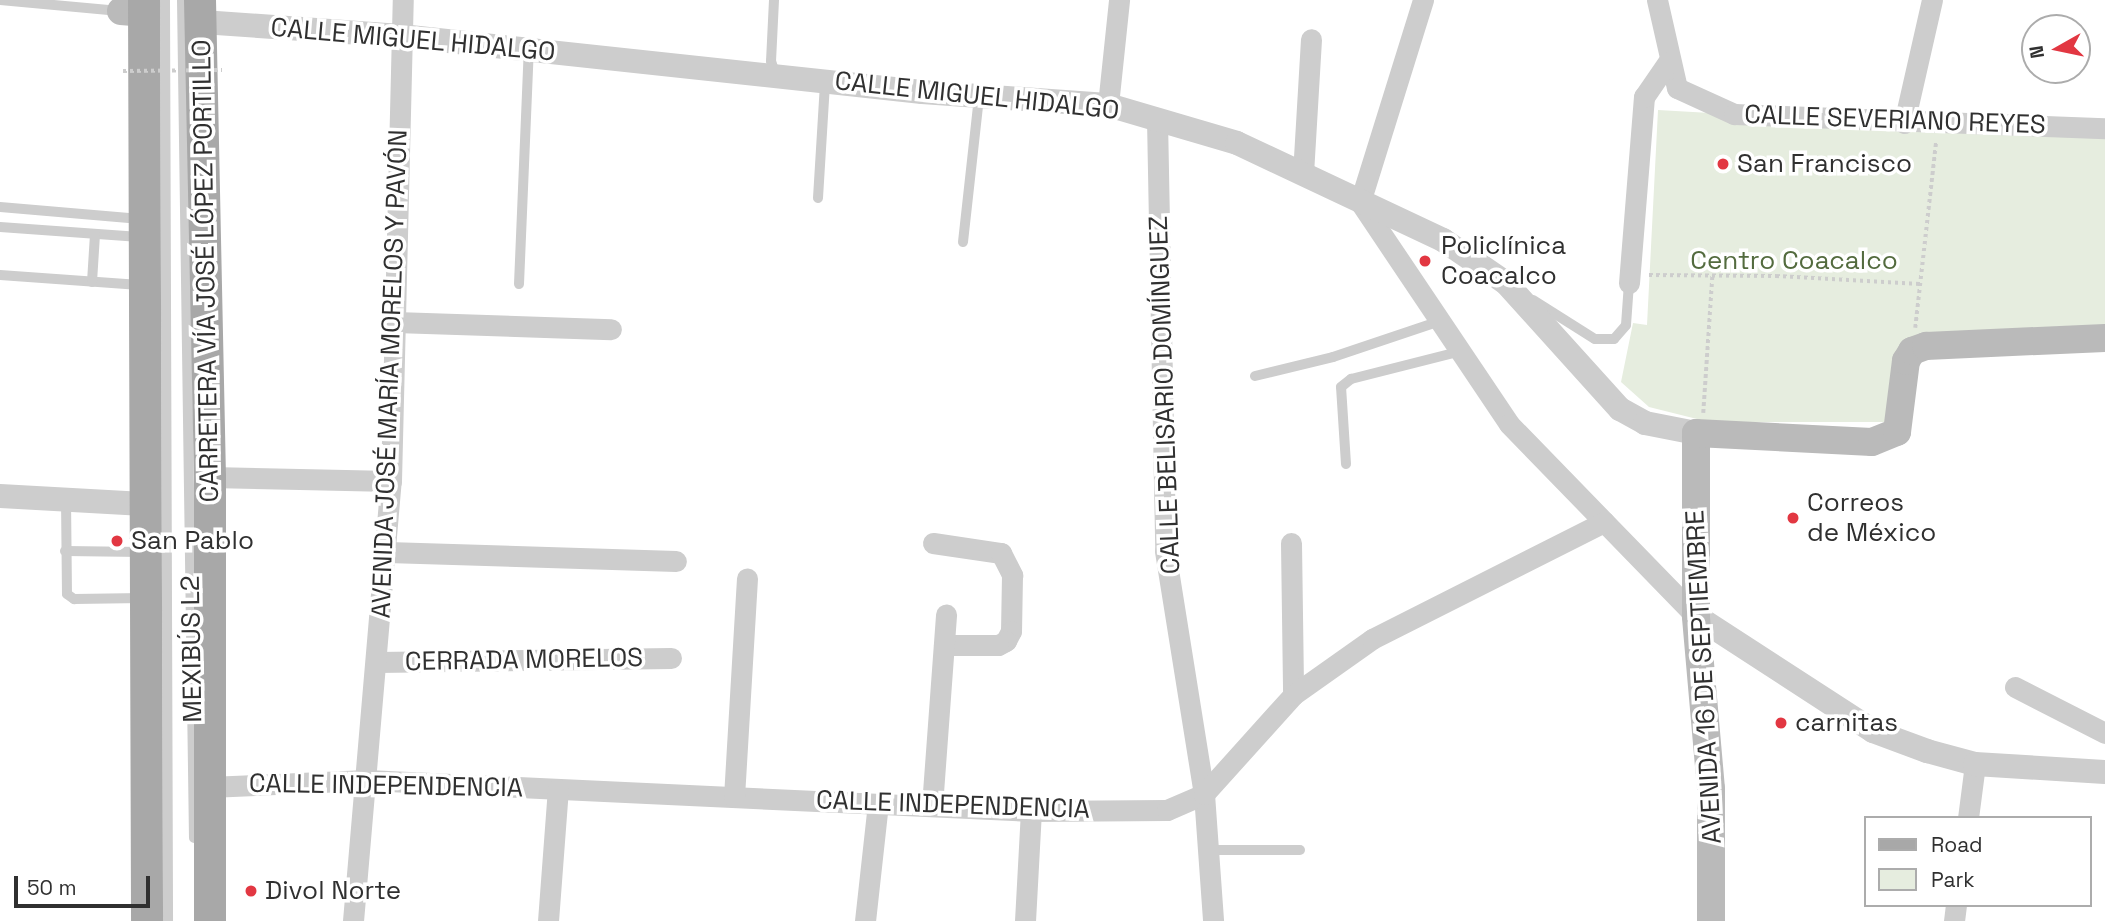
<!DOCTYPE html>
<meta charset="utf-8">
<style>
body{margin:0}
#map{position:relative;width:2105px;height:921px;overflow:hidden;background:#fff;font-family:"Space Grotesk",sans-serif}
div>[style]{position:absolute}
.green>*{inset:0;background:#e6eddf}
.path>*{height:3.5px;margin-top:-1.75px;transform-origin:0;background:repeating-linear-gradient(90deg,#cdcdcd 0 3.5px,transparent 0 7px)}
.service>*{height:10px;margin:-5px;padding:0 5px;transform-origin:5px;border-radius:5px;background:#cdcdcd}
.minor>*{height:21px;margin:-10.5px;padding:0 10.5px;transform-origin:10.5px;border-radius:10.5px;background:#cdcdcd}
.tertiary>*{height:24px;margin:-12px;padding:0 12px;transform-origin:12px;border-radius:12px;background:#cdcdcd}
.secondary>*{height:28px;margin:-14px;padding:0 14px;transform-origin:14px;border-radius:14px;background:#bababa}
.primary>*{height:32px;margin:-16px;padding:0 16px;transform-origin:16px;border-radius:16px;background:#a8a8a8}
.path-bridge>*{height:3.5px;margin-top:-1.75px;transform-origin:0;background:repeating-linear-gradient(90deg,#cdcdcd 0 3.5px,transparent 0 7px)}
.dots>*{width:19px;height:19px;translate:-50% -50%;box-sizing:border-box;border:4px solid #fff;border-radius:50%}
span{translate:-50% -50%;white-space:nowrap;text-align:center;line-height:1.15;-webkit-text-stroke:7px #fff;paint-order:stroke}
.street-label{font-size:26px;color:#303030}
.poi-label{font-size:26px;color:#303030}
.left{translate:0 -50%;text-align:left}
.park-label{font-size:26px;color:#536b3e}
.legend{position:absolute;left:1864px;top:816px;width:228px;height:91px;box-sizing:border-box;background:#fff;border:2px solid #acacac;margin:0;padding:9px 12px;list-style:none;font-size:21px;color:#303030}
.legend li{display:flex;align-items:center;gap:14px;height:35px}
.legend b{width:35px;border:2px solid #acacac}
.north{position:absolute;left:2021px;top:14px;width:70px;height:70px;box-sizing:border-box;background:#fff;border:2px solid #acacac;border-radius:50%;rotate:261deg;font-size:19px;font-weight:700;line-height:28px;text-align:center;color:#303030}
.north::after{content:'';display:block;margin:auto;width:24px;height:32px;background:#e23742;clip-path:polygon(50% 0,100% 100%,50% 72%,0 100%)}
.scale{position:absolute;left:14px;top:876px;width:136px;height:32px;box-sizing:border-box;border:4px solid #303030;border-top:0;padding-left:9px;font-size:21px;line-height:24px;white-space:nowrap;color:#303030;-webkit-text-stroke:5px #fff;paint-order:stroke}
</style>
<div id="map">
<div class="green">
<i style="clip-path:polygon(1658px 110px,2105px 136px,2105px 326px,1916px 337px,1889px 422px,1709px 422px,1649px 407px,1621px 382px,1633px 323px,1647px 325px)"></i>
</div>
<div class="path">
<i style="left:1649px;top:275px;width:127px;rotate:0.5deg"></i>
<i style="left:1776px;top:276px;width:144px;rotate:3.2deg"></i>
<i style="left:1915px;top:328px;width:188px;rotate:-83.6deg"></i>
<i style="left:1703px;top:413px;width:137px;rotate:-86.2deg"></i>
</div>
<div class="service">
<i style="left:0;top:0;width:120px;rotate:5.3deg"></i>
<i style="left:165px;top:0;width:921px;rotate:89.81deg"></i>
<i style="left:182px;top:0;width:838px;rotate:89.18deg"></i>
<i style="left:774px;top:0;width:61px;rotate:92.8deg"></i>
<i style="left:771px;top:61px;width:16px;rotate:72deg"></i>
<i style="left:818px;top:198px;width:116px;rotate:-86.5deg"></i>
<i style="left:0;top:207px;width:141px;rotate:4.9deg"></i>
<i style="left:0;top:227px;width:140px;rotate:4.1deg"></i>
<i style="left:963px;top:242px;width:147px;rotate:-83.7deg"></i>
<i style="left:0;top:275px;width:140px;rotate:4.1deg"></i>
<i style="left:92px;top:282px;width:48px;rotate:-86.4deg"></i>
<i style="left:519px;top:284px;width:234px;rotate:-87.6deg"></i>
<i style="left:1533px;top:300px;width:73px;rotate:32.2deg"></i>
<i style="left:1595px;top:339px;width:19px"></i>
<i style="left:1614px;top:339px;width:18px;rotate:-49deg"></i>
<i style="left:1626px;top:325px;width:42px;rotate:-85.9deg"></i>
<i style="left:1255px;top:376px;width:80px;rotate:-13.7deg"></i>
<i style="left:1333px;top:357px;width:113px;rotate:-18.6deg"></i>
<i style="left:1346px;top:464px;width:77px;rotate:-93.7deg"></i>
<i style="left:1341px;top:387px;width:13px;rotate:-39deg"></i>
<i style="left:1351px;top:379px;width:110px;rotate:-14.2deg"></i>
<i style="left:66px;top:499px;width:95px;rotate:89.4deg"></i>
<i style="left:67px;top:594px;width:9px;rotate:36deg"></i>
<i style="left:74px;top:599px;width:69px;rotate:-0.8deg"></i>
<i style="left:65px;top:551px;width:77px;rotate:0.7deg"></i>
<i style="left:1208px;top:850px;width:92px"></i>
</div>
<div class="minor">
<i style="left:1423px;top:0;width:212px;rotate:107.3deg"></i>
<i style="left:1360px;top:202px;width:267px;rotate:56.1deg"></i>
<i style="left:1509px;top:424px;width:268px;rotate:45.8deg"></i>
<i style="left:1657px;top:0;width:90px;rotate:77.2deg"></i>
<i style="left:1677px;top:88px;width:63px;rotate:24.5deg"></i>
<i style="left:1734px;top:114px;width:371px;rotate:2.2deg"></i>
<i style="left:1108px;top:105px;width:106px;rotate:-84deg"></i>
<i style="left:1157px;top:119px;width:432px;rotate:88.9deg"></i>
<i style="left:1165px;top:551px;width:246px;rotate:80.9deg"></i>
<i style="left:1204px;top:794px;width:127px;rotate:85.9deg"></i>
<i style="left:1904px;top:123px;width:126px;rotate:-77.2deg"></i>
<i style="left:1303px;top:174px;width:135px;rotate:-86.6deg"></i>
<i style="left:1629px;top:283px;width:187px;rotate:-85.4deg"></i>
<i style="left:1644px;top:97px;width:42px;rotate:-55.6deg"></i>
<i style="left:395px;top:322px;width:216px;rotate:1.9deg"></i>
<i style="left:210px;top:477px;width:181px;rotate:1.3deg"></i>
<i style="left:933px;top:543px;width:69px;rotate:8.4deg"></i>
<i style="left:1001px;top:553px;width:25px;rotate:63deg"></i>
<i style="left:1012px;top:575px;width:56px;rotate:91deg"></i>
<i style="left:1011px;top:631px;width:11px;rotate:117deg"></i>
<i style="left:1006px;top:641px;width:9px;rotate:153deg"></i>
<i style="left:998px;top:645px;width:54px;rotate:180deg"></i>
<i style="left:1291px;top:543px;width:152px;rotate:89.2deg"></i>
<i style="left:387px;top:552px;width:289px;rotate:1.8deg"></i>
<i style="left:377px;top:662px;width:294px;rotate:-0.8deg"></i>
<i style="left:2015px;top:687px;width:101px;rotate:27.1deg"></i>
<i style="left:209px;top:787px;width:158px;rotate:-2.5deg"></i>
<i style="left:367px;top:780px;width:665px;rotate:2.67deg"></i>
<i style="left:1031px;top:811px;width:136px;rotate:-0.4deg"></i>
<i style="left:1167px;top:810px;width:40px;rotate:-23.4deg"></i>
<i style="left:1204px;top:794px;width:133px;rotate:-48deg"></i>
<i style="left:1293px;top:695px;width:97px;rotate:-35.3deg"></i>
<i style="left:1372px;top:639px;width:260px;rotate:-26.8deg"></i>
<i style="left:734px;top:797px;width:219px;rotate:-86.6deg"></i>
<i style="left:932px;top:806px;width:192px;rotate:-85.8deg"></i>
<i style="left:1968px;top:818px;width:54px;rotate:-82.6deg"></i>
<i style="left:353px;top:921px;width:442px;rotate:-85.1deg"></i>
<i style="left:391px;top:481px;width:481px;rotate:-88.6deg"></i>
<i style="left:548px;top:921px;width:132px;rotate:-85.7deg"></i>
<i style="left:865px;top:921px;width:118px;rotate:-83.7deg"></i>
<i style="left:1025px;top:921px;width:110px;rotate:-86.9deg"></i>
<i style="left:1954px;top:921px;width:16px;rotate:-83deg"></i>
</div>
<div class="tertiary">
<i style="left:202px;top:22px;width:199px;rotate:4deg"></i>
<i style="left:401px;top:36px;width:524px;rotate:6.13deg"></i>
<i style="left:922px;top:92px;width:186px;rotate:4deg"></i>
<i style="left:1108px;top:105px;width:134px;rotate:16.4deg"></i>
<i style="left:1237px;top:143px;width:228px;rotate:25.2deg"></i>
<i style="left:1443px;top:240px;width:76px;rotate:34.3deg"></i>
<i style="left:1506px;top:283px;width:170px;rotate:47.9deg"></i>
<i style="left:1620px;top:409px;width:29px;rotate:29deg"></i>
<i style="left:1645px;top:423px;width:52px;rotate:11.1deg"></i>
<i style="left:0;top:496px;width:144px;rotate:3.2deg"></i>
<i style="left:1696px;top:616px;width:211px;rotate:33deg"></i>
<i style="left:1873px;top:731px;width:58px;rotate:20.3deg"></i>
<i style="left:1927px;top:751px;width:50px;rotate:15.2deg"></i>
<i style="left:1975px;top:764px;width:130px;rotate:3.5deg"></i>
</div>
<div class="secondary">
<i style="left:121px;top:11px;width:22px;rotate:5deg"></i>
<i style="left:143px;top:13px;width:13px;rotate:-90deg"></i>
<i style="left:1711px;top:921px;width:132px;rotate:-90deg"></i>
<i style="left:1711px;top:789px;width:174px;rotate:-95deg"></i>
<i style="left:1696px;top:616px;width:183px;rotate:-90deg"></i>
<i style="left:1696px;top:433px;width:176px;rotate:2.9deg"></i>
<i style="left:1872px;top:442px;width:27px;rotate:-22deg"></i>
<i style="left:1897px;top:432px;width:72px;rotate:-82.8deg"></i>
<i style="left:1906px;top:361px;width:12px;rotate:-59deg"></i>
<i style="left:1912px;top:351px;width:15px;rotate:-20deg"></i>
<i style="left:1926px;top:346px;width:179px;rotate:-2.6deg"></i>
</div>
<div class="primary">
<i style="left:144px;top:0;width:921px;rotate:89.81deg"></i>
<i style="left:200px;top:0;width:477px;rotate:88.8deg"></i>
<i style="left:210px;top:477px;width:444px;rotate:90deg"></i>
</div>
<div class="path-bridge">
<i style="left:123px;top:71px;width:99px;rotate:-0.6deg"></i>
</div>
<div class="dots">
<i style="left:1723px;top:164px;background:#e23742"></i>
<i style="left:1425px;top:261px;background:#e23742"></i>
<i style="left:1793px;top:518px;background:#e23742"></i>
<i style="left:117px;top:541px;background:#e23742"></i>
<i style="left:1781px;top:723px;background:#e23742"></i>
<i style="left:251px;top:891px;background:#e23742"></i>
</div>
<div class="street-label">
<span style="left:413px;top:40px;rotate:5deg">CALLE MIGUEL HIDALGO</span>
<span style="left:977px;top:96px;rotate:6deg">CALLE MIGUEL HIDALGO</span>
<span style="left:1895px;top:120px;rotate:2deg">CALLE SEVERIANO REYES</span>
<span style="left:206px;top:271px;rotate:-91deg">CARRETERA VÍA JOSÉ LÓPEZ PORTILLO</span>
<span style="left:390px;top:374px;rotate:-88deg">AVENIDA JOSÉ MARÍA MORELOS Y PAVÓN</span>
<span style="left:1165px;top:395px;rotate:-92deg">CALLE BELISARIO DOMÍNGUEZ</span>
<span style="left:192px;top:649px;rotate:-91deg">MEXIBÚS L2</span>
<span style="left:524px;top:660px;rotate:-1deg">CERRADA MORELOS</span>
<span style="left:1704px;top:677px;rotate:-93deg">AVENIDA 16 DE SEPTIEMBRE</span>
<span style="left:386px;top:786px;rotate:1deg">CALLE INDEPENDENCIA</span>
<span style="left:953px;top:805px;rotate:2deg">CALLE INDEPENDENCIA</span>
</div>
<div class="poi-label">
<span class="left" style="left:1737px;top:164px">San Francisco</span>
<span class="left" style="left:1441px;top:261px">Policlínica<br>Coacalco</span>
<span class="left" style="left:1807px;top:518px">Correos<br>de México</span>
<span class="left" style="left:131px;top:541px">San Pablo</span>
<span class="left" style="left:1795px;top:723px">carnitas</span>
<span class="left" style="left:265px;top:891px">Divol Norte</span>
</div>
<div class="park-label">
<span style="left:1794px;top:261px">Centro Coacalco</span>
</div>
<ul class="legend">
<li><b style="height:9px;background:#a8a8a8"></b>Road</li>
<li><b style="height:19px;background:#e6eddf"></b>Park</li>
</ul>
<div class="north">N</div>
<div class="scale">50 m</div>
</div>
